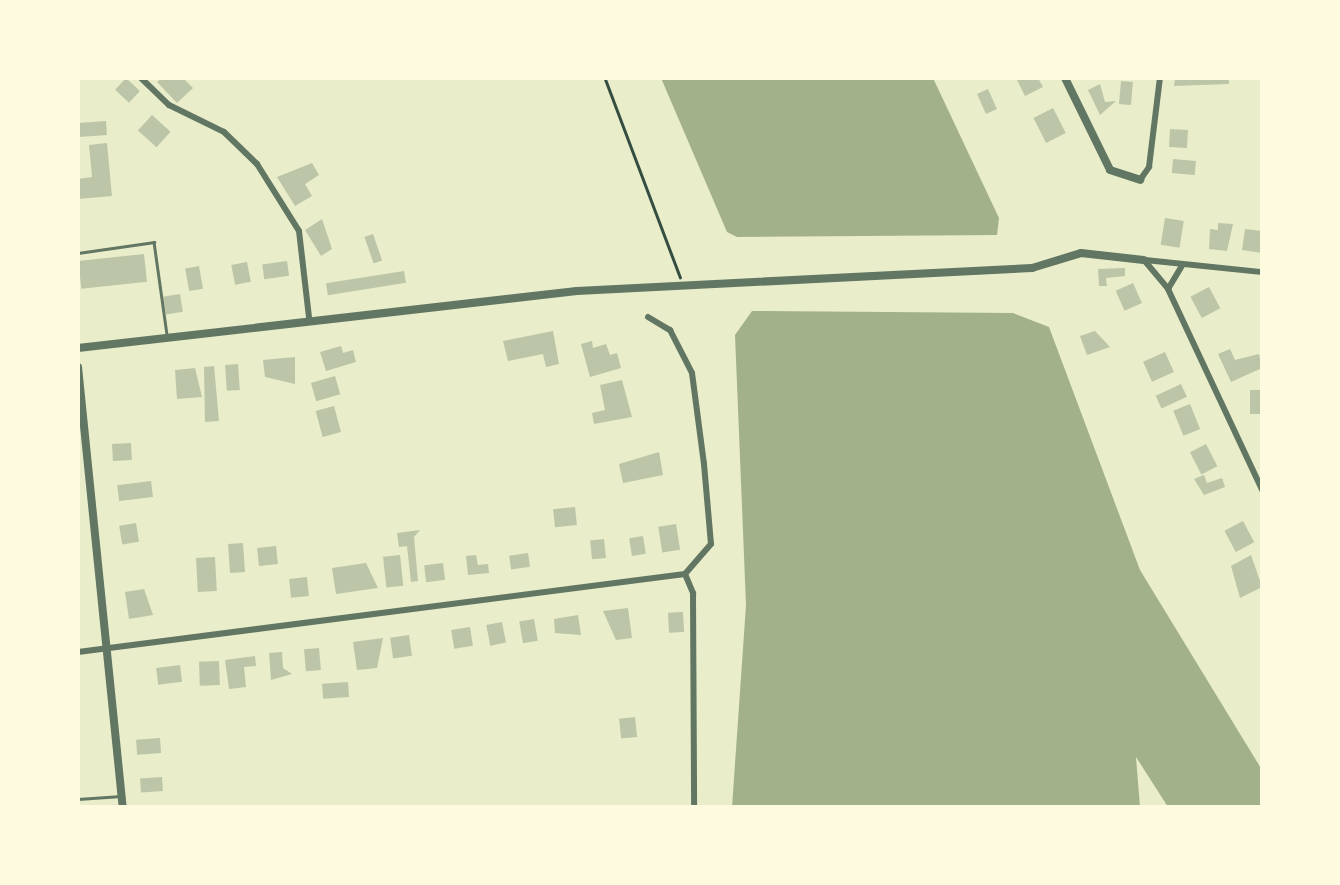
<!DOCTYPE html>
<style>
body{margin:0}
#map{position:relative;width:1340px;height:885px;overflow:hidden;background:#e9edc9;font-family:"Crimson Pro",serif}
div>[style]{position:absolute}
.water>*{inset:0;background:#a3b18a}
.building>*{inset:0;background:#bcc5a7;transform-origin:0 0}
.path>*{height:2.5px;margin:-1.25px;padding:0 1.25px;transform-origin:1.25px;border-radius:1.25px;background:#344e41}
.service>*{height:2.5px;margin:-1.25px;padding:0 1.25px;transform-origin:1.25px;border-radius:1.25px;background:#617663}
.minor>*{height:6px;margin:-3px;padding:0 3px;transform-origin:3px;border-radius:3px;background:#617663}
.tertiary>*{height:8px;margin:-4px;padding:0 4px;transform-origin:4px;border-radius:4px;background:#617663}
span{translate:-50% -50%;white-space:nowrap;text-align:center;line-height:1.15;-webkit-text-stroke:9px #fefae0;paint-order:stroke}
.frame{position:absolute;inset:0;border:80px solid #fefae0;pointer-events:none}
</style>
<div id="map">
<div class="water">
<i style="clip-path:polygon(661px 78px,933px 78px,999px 218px,997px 235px,737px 237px,727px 232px)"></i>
<i style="clip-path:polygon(752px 311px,1013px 313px,1049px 327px,1140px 570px,1262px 770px,1262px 807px,1168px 807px,1136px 757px,1140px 807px,732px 807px,746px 605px,735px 335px)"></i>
</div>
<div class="building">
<i style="left:126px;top:78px;width:19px;height:16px;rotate:43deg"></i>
<i style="clip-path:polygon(162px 78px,183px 78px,193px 88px,177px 103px,157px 82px)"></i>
<i style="clip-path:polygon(1016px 78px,1038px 78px,1043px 87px,1025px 96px)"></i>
<i style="clip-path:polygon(1175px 78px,1229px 78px,1229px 84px,1174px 86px)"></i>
<i style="left:1121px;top:81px;width:12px;height:23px;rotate:5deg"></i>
<i style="clip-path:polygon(1100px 84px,1105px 102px,1116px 101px,1100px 115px,1088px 90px)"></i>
<i style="left:988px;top:89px;width:22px;height:12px;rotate:66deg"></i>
<i style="left:1053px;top:108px;width:28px;height:22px;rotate:63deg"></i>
<i style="left:152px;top:115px;width:25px;height:21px;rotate:42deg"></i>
<i style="left:106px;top:121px;width:14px;height:28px;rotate:86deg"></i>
<i style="left:1170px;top:129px;width:18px;height:18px;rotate:3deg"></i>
<i style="clip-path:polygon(107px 143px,112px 196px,78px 199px,78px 179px,92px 177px,89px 145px)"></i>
<i style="left:1173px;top:159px;width:23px;height:14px;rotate:5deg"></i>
<i style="clip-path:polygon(312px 163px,319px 175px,305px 184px,312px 196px,295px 206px,277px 177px)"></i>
<i style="left:1165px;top:218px;width:19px;height:27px;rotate:9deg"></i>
<i style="clip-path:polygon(322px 219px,332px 249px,321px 256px,305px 230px)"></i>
<i style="clip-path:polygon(1218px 223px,1233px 224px,1227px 251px,1209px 249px,1210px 229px,1218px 230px)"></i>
<i style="clip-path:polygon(1245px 229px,1262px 231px,1262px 253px,1242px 250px)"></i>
<i style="left:373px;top:234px;width:28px;height:9px;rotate:71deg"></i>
<i style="left:144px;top:254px;width:28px;height:66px;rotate:84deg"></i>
<i style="left:287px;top:261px;width:15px;height:25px;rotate:82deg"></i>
<i style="left:247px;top:262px;width:20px;height:16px;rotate:79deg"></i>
<i style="left:199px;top:266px;width:23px;height:14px;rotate:80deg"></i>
<i style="clip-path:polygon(1125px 268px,1125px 276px,1106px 278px,1107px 286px,1099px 286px,1098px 269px)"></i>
<i style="left:404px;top:271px;width:12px;height:79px;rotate:81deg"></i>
<i style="left:1133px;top:283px;width:22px;height:19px;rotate:66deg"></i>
<i style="left:1209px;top:287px;width:24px;height:21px;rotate:62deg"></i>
<i style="left:180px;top:294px;width:18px;height:17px;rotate:81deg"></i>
<i style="clip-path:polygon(553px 331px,559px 364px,546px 367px,543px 354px,508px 361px,503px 341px)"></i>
<i style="clip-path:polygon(1095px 331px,1110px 347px,1087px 355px,1080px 336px)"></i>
<i style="clip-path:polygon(592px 341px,593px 348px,606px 344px,610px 355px,617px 353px,621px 368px,590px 377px,581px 344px)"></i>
<i style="clip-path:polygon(341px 346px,343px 353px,353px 350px,356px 362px,326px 371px,320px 352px)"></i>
<i style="clip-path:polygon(1230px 349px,1235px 360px,1259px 354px,1262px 368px,1231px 382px,1218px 354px)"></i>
<i style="left:1165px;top:352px;width:22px;height:24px;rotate:66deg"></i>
<i style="clip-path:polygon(295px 357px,295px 384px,265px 377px,263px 360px)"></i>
<i style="left:238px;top:364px;width:26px;height:13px;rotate:86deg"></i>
<i style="clip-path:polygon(214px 366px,219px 421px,205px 422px,204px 367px)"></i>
<i style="clip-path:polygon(195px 368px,202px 397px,177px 399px,175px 370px)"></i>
<i style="left:335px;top:376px;width:19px;height:25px;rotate:74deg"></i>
<i style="clip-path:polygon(622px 380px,632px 417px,594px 424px,592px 413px,605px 410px,600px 385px)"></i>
<i style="left:1181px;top:384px;width:14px;height:28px;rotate:65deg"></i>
<i style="left:1262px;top:390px;width:24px;height:12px;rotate:90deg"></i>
<i style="left:1190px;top:404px;width:27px;height:18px;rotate:68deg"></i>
<i style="left:334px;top:406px;width:27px;height:19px;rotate:75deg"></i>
<i style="left:131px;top:443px;width:17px;height:19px;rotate:87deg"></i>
<i style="left:1206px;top:444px;width:25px;height:18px;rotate:63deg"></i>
<i style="clip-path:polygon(659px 452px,663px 475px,623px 483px,619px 464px)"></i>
<i style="clip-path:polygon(1204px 475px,1207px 483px,1222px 478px,1225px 487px,1204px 495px,1194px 479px)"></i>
<i style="left:151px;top:481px;width:16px;height:34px;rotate:83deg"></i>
<i style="left:575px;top:507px;width:18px;height:22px;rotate:84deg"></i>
<i style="left:1243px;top:521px;width:24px;height:21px;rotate:62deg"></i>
<i style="left:136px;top:523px;width:19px;height:17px;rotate:81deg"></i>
<i style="left:676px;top:524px;width:26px;height:18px;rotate:81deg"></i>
<i style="clip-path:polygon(420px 530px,414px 537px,418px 581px,411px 582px,407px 546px,399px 547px,397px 533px)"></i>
<i style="left:643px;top:536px;width:18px;height:14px;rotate:81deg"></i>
<i style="left:604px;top:539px;width:19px;height:14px;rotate:84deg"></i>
<i style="left:243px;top:543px;width:29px;height:15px;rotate:86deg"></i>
<i style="left:276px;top:546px;width:18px;height:19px;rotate:84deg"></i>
<i style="left:528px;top:553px;width:14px;height:19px;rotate:82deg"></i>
<i style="left:400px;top:555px;width:31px;height:17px;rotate:84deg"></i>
<i style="clip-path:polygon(476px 555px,478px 565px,488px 564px,489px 573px,468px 575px,466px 556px)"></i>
<i style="clip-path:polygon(1251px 555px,1262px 587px,1240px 598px,1231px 566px)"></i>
<i style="left:215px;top:557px;width:34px;height:19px;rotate:87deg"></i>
<i style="clip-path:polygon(366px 563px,378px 588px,336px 594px,332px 568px)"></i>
<i style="left:443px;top:563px;width:17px;height:19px;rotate:83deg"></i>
<i style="left:307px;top:577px;width:19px;height:18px;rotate:84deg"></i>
<i style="clip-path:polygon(144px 589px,153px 615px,129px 619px,125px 592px)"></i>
<i style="clip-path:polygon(628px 608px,632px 638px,616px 640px,603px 611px)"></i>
<i style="left:683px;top:612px;width:20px;height:15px;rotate:87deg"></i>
<i style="clip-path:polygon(578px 615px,581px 635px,555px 633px,554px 619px)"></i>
<i style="left:534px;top:619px;width:22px;height:15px;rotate:80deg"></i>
<i style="left:502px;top:622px;width:21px;height:16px;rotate:79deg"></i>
<i style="left:470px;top:627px;width:19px;height:19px;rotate:81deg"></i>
<i style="left:409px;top:635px;width:21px;height:19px;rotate:82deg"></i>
<i style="clip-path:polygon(383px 638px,377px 668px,357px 670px,353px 642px)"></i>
<i style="left:319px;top:648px;width:22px;height:15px;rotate:85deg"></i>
<i style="clip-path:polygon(282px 652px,283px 668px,292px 674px,271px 680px,269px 653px)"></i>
<i style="clip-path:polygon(255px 656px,256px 666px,244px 667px,246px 687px,229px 689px,225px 660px)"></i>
<i style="left:219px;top:661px;width:24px;height:20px;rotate:88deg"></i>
<i style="left:180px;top:665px;width:17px;height:24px;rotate:83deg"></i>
<i style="left:348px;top:682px;width:15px;height:26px;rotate:86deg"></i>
<i style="left:635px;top:717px;width:20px;height:16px;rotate:84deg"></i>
<i style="left:160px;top:738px;width:15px;height:24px;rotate:86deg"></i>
<i style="left:162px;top:777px;width:14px;height:22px;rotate:86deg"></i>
</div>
<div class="path">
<i style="left:605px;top:78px;width:213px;rotate:69.3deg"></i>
</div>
<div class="service">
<i style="left:78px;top:253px;width:77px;rotate:-8.2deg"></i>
<i style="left:154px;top:242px;width:93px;rotate:82deg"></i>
<i style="left:78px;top:799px;width:43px;rotate:-4deg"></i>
</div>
<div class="minor">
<i style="left:141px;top:78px;width:39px;rotate:44deg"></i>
<i style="left:169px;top:105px;width:61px;rotate:26.1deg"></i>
<i style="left:224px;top:132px;width:46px;rotate:44.1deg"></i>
<i style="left:257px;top:164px;width:79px;rotate:57.9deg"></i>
<i style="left:299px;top:231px;width:88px;rotate:83.4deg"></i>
<i style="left:1140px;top:180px;width:16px;rotate:-55deg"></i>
<i style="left:1149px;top:167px;width:90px;rotate:-83deg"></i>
<i style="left:1144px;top:260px;width:38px;rotate:50deg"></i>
<i style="left:1168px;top:289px;width:222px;rotate:64.9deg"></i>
<i style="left:1145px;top:260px;width:118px;rotate:5.9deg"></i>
<i style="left:1168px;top:289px;width:29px;rotate:-59deg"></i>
<i style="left:648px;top:317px;width:26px;rotate:31deg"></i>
<i style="left:670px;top:330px;width:48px;rotate:62.9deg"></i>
<i style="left:692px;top:373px;width:92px;rotate:82.5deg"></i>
<i style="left:704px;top:464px;width:80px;rotate:85deg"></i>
<i style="left:711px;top:544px;width:40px;rotate:131deg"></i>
<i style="left:685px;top:574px;width:21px;rotate:67deg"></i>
<i style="left:693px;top:593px;width:215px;rotate:89.7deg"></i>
<i style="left:78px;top:652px;width:612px;rotate:-7.32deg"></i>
</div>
<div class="tertiary">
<i style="left:1065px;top:78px;width:102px;rotate:63.9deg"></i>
<i style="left:1110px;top:170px;width:32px;rotate:18deg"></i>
<i style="left:78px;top:348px;width:502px;rotate:-6.52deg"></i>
<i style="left:577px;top:291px;width:456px;rotate:-2.9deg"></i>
<i style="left:1032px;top:268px;width:51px;rotate:-17deg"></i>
<i style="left:1081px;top:253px;width:63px;rotate:6.3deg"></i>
<i style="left:78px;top:367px;width:443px;rotate:84.2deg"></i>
</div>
<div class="frame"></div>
</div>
